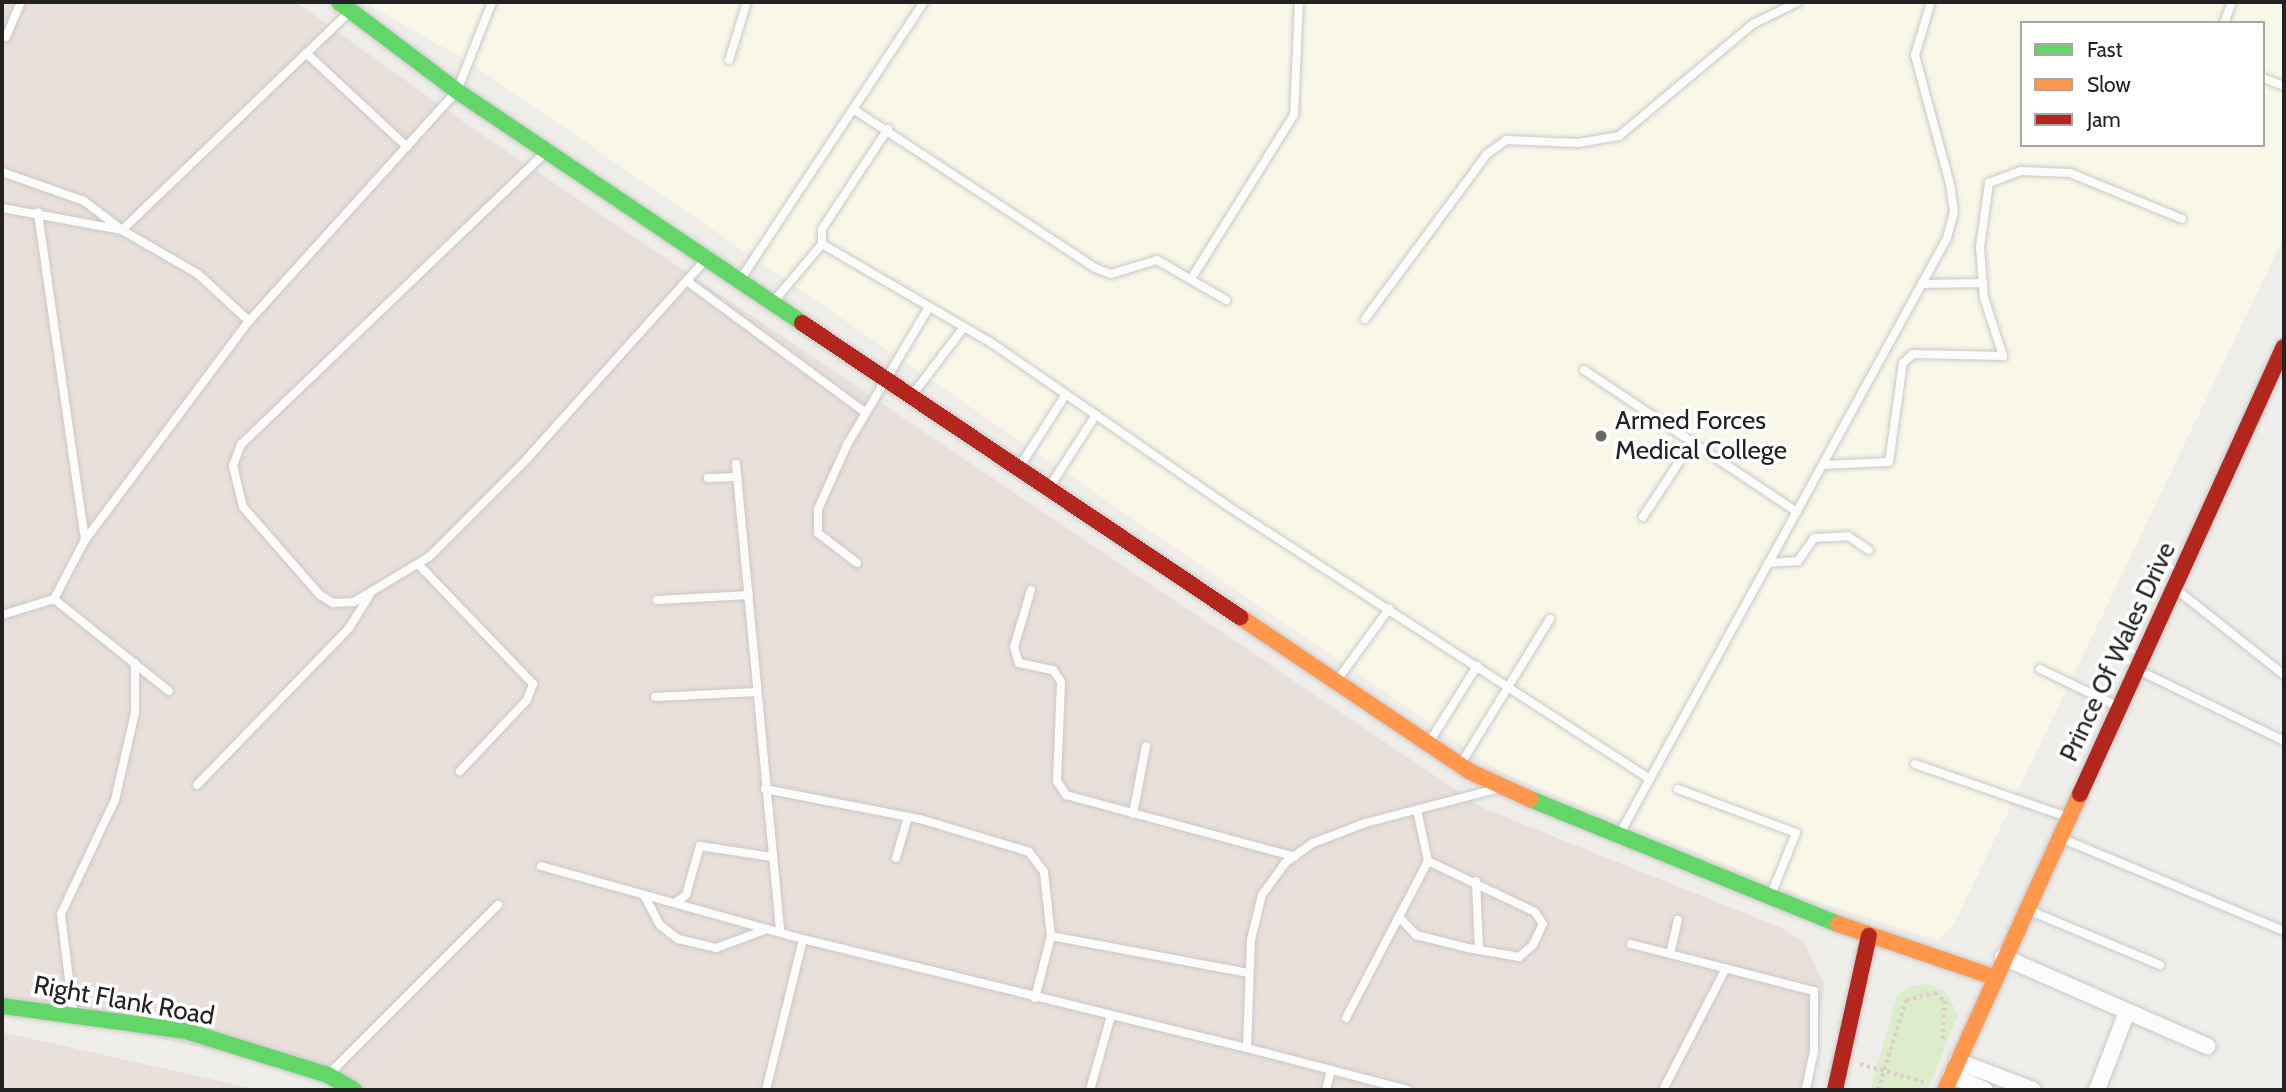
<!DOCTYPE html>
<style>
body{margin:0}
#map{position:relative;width:2286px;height:1092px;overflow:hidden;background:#f0eeeb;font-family:Cabin,sans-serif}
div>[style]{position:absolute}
.education>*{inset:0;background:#f8f7e8}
.military>*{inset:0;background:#eae0db}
.grass>*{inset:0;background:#ddeccb}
.path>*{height:3.5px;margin-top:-1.75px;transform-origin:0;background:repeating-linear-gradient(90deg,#dccecd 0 3.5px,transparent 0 7px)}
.roads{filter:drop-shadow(0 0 2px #c9c8c7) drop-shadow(0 0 2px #c9c8c7)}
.lane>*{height:8px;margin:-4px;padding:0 4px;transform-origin:4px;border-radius:4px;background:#fdfcfc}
.street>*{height:16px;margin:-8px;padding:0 8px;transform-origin:8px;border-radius:8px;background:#fdfcfc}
.fast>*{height:16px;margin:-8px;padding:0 8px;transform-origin:8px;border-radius:8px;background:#63d668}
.slow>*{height:16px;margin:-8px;padding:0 8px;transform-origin:8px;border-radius:8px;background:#ff974d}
.jam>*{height:16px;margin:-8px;padding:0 8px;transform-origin:8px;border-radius:8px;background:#b3261e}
.dots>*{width:19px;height:19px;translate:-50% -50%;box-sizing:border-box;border:4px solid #fff;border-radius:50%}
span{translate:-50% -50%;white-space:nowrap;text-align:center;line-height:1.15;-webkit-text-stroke:7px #fff;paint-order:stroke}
.poi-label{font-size:26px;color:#222}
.left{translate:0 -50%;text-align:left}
.street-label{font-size:26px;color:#222}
.frame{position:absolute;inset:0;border:4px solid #222;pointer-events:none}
.legend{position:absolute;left:2020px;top:21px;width:245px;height:126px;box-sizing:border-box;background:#fff;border:2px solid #a7a7a7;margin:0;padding:9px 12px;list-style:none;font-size:21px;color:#222}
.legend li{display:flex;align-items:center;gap:14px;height:35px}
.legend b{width:35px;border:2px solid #a7a7a7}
</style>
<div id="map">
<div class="education">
<i style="clip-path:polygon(evenodd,364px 2px,2284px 2px,2284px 237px,1954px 924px,1937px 940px,1813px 900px,1501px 772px,469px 62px,364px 2px,2022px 23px,2263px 23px,2263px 145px,2022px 145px,2022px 23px)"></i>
</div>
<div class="military">
<i style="clip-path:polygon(2px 2px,296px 2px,465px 123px,1483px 808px,1782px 928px,1804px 942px,1825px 986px,1801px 1090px,347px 1090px,306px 1070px,2px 1004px)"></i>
<i style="clip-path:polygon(2px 1032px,259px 1090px,2px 1090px)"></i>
</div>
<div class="grass">
<i style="clip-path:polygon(1928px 984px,1945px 991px,1958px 1015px,1928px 1090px,1870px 1090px,1897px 996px,1907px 987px)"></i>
</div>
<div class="path">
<i style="left:1860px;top:1064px;width:67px;rotate:15.5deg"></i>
<i style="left:1878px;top:1090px;width:94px;rotate:-72.7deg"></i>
<i style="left:1906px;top:1000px;width:30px;rotate:-14deg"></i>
<i style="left:1935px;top:993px;width:13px;rotate:39deg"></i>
<i style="left:1945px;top:1001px;width:39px;rotate:93deg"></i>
</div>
<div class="roads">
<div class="lane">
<i style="left:2224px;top:23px;width:22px;rotate:-69deg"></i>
<i style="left:6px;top:37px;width:38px;rotate:-67deg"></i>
<i style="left:306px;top:53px;width:138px;rotate:42.9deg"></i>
<i style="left:729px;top:60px;width:61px;rotate:-72.8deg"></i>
<i style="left:2263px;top:78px;width:22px;rotate:21deg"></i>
<i style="left:853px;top:109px;width:290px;rotate:33.3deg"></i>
<i style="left:1095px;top:268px;width:17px;rotate:21deg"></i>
<i style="left:1111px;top:274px;width:48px;rotate:-16.9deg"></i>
<i style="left:1157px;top:260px;width:80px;rotate:30.1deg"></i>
<i style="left:546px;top:152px;width:422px;rotate:136.2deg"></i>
<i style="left:241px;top:444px;width:23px;rotate:110deg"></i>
<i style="left:233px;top:466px;width:42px;rotate:76.3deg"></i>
<i style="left:243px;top:507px;width:117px;rotate:48.8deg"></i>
<i style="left:320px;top:595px;width:15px;rotate:32deg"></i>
<i style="left:333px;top:603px;width:21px;rotate:-3deg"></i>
<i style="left:354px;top:602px;width:87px;rotate:-31deg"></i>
<i style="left:429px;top:557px;width:134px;rotate:-45deg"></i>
<i style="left:524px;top:462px;width:271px;rotate:-48.1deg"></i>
<i style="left:2px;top:172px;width:87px;rotate:19.5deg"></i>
<i style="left:84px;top:201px;width:48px;rotate:37.3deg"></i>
<i style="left:122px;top:230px;width:313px;rotate:-43.8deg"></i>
<i style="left:2px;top:208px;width:122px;rotate:10.4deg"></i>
<i style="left:122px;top:230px;width:88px;rotate:30.1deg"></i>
<i style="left:198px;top:274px;width:69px;rotate:42.7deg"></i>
<i style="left:822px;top:244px;width:198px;rotate:30.3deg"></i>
<i style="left:993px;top:344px;width:283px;rotate:34.6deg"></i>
<i style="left:1226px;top:505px;width:505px;rotate:32.87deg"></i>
<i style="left:1191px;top:279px;width:194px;rotate:-57.9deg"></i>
<i style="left:1294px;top:115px;width:113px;rotate:-87.5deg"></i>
<i style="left:740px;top:280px;width:333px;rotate:-56.5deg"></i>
<i style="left:687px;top:281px;width:221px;rotate:36.4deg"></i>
<i style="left:1922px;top:284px;width:61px;rotate:-0.9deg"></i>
<i style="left:774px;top:301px;width:75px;rotate:-49.9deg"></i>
<i style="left:822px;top:244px;width:15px;rotate:-90deg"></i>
<i style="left:822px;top:229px;width:120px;rotate:-56.6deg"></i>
<i style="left:1365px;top:319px;width:205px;rotate:-53.5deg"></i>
<i style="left:1487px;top:154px;width:24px;rotate:-36deg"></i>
<i style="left:1506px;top:140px;width:72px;rotate:2.4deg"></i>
<i style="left:1578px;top:143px;width:42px;rotate:-9.7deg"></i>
<i style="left:1619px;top:136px;width:175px;rotate:-39.9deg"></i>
<i style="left:1753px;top:24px;width:50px;rotate:-26.1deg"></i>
<i style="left:1584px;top:370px;width:256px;rotate:33.7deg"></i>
<i style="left:913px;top:394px;width:84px;rotate:-52.7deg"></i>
<i style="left:736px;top:464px;width:471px;rotate:84.6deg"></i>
<i style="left:1823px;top:465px;width:66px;rotate:-2.6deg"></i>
<i style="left:1889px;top:462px;width:100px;rotate:-82deg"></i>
<i style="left:1903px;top:363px;width:13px;rotate:-42deg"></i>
<i style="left:1913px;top:354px;width:90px;rotate:1.3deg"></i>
<i style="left:2003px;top:356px;width:61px;rotate:-108.1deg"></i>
<i style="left:1984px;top:298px;width:51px;rotate:-94.5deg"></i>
<i style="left:1980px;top:247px;width:65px;rotate:-82deg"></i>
<i style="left:1989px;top:183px;width:33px;rotate:-21deg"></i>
<i style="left:2020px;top:171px;width:50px;rotate:2.3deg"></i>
<i style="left:2070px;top:173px;width:121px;rotate:22.3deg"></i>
<i style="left:1020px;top:466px;width:85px;rotate:-57.4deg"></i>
<i style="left:708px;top:478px;width:29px;rotate:-2deg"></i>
<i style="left:1050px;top:486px;width:85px;rotate:-57.1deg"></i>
<i style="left:1643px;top:517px;width:90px;rotate:-56.8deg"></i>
<i style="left:85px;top:540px;width:274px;rotate:-53.2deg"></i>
<i style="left:249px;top:321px;width:310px;rotate:-47.9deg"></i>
<i style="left:457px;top:91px;width:96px;rotate:-68.5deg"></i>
<i style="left:857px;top:563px;width:49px;rotate:-142.4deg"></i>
<i style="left:818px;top:533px;width:24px;rotate:-90deg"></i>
<i style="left:818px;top:509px;width:72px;rotate:-65.6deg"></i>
<i style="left:848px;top:443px;width:158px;rotate:-59.2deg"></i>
<i style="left:1768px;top:563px;width:30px;rotate:-4deg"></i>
<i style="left:1798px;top:561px;width:28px;rotate:-55deg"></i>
<i style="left:1814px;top:538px;width:34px;rotate:-3deg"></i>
<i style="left:1848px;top:536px;width:25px;rotate:34deg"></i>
<i style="left:419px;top:565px;width:165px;rotate:46.2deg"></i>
<i style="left:533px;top:684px;width:17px;rotate:111deg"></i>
<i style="left:527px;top:700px;width:98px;rotate:133.3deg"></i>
<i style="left:2176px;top:589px;width:138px;rotate:38.5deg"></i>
<i style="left:1031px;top:590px;width:59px;rotate:106.6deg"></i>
<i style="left:1014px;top:647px;width:17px;rotate:73deg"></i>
<i style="left:1019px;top:663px;width:35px;rotate:12deg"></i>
<i style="left:1053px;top:670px;width:14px;rotate:56deg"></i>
<i style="left:1061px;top:682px;width:99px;rotate:92.3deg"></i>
<i style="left:1057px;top:781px;width:17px;rotate:57deg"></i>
<i style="left:1066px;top:795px;width:237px;rotate:15.1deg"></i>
<i style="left:54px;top:599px;width:147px;rotate:38.7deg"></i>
<i style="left:657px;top:600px;width:92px;rotate:-3.1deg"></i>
<i style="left:2px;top:615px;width:54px;rotate:-17.1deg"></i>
<i style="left:54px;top:599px;width:67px;rotate:-62.3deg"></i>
<i style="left:85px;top:540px;width:331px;rotate:-98.2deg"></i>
<i style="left:2040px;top:669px;width:88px;rotate:25.7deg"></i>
<i style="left:2138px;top:670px;width:162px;rotate:25.9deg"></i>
<i style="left:1338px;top:679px;width:87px;rotate:-53.9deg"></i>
<i style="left:655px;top:697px;width:102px;rotate:-2.8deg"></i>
<i style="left:1430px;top:741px;width:89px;rotate:-57.9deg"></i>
<i style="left:1462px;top:762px;width:168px;rotate:-58.4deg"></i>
<i style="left:1915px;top:764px;width:161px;rotate:19.2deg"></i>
<i style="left:197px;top:785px;width:219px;rotate:-45.9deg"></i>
<i style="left:349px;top:628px;width:38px;rotate:-58deg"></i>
<i style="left:765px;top:789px;width:158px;rotate:11deg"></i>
<i style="left:920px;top:819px;width:114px;rotate:16.8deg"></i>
<i style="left:1029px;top:852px;width:25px;rotate:53deg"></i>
<i style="left:1044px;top:872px;width:64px;rotate:83.8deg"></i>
<i style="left:1678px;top:789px;width:126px;rotate:20.4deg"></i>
<i style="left:1796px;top:833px;width:67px;rotate:112deg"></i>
<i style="left:1133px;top:814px;width:69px;rotate:-79.2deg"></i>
<i style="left:1618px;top:837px;width:683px;rotate:-61.22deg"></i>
<i style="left:1947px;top:238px;width:27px;rotate:-75deg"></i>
<i style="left:1954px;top:212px;width:28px;rotate:-98deg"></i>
<i style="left:1950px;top:184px;width:134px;rotate:-105.2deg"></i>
<i style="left:1915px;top:55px;width:55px;rotate:-73.2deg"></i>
<i style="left:2063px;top:839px;width:239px;rotate:22.6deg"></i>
<i style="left:896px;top:858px;width:43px;rotate:-73.7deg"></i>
<i style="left:541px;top:866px;width:272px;rotate:15.6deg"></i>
<i style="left:803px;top:939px;width:457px;rotate:13.8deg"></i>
<i style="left:1247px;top:1048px;width:108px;rotate:-87.9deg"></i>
<i style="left:1251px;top:940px;width:46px;rotate:-76.3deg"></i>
<i style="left:1262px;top:895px;width:39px;rotate:-54deg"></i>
<i style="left:1285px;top:863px;width:34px;rotate:-36deg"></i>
<i style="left:1313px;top:843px;width:56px;rotate:-21deg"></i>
<i style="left:1365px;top:823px;width:135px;rotate:-14.5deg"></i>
<i style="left:1476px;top:881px;width:69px;rotate:87.5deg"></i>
<i style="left:644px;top:895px;width:34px;rotate:62deg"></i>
<i style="left:660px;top:925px;width:23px;rotate:38deg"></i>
<i style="left:678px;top:939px;width:39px;rotate:13deg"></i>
<i style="left:716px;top:948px;width:54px;rotate:-20.4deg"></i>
<i style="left:675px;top:903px;width:14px;rotate:-36deg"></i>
<i style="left:686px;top:895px;width:51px;rotate:-74.1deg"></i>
<i style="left:700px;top:846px;width:73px;rotate:8.7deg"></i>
<i style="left:2028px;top:910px;width:143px;rotate:22.6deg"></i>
<i style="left:1401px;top:919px;width:22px;rotate:47deg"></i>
<i style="left:1416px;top:935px;width:54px;rotate:14deg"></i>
<i style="left:1468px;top:948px;width:52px;rotate:10deg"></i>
<i style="left:1519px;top:957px;width:18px;rotate:-41deg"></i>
<i style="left:1533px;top:945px;width:23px;rotate:-65deg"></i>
<i style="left:1543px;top:924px;width:14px;rotate:-124deg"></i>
<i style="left:1535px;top:912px;width:119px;rotate:-154.5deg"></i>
<i style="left:1631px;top:944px;width:189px;rotate:14.4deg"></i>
<i style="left:1814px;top:991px;width:60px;rotate:90deg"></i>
<i style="left:1814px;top:1051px;width:40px;rotate:102deg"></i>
<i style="left:1670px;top:954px;width:35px;rotate:-77deg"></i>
<i style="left:1035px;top:998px;width:64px;rotate:-75.5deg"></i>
<i style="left:1051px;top:936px;width:201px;rotate:10.6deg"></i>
<i style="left:73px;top:1012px;width:99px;rotate:-97deg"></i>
<i style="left:61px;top:914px;width:126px;rotate:-64.7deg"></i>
<i style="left:115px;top:800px;width:89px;rotate:-77.1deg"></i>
<i style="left:135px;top:713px;width:50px;rotate:-90deg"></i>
<i style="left:1346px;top:1018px;width:177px;rotate:-62.4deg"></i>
<i style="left:1428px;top:861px;width:52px;rotate:-102.2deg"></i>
<i style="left:1247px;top:1048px;width:166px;rotate:14.6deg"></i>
<i style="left:330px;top:1073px;width:238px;rotate:-45deg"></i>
<i style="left:766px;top:1090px;width:155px;rotate:-76.2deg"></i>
<i style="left:1090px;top:1090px;width:77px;rotate:-74.2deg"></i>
<i style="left:1326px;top:1090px;width:21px;rotate:-76deg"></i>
<i style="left:1663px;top:1090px;width:137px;rotate:-62.7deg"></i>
</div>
<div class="street">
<i style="left:2003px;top:957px;width:223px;rotate:23.6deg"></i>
<i style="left:1957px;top:1061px;width:81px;rotate:20.9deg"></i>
<i style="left:1951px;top:1075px;width:37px;rotate:24deg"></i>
<i style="left:2097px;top:1090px;width:84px;rotate:-69deg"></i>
</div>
<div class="fast">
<i style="left:339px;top:2px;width:148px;rotate:37deg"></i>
<i style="left:457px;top:91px;width:416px;rotate:33.9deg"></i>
<i style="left:1530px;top:799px;width:332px;rotate:22.1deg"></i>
<i style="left:2px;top:1006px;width:186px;rotate:7.7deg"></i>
<i style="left:186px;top:1031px;width:149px;rotate:17.2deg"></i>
<i style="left:328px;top:1075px;width:30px;rotate:30deg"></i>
</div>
<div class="slow">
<i style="left:1240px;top:617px;width:278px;rotate:33.9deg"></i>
<i style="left:1471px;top:772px;width:65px;rotate:24.6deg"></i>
<i style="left:1838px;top:924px;width:165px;rotate:18.8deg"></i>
<i style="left:1945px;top:1090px;width:325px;rotate:-65.5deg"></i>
</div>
<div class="jam">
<i style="left:802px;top:323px;width:528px;rotate:33.87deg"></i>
<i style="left:2080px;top:794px;width:491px;rotate:-65.5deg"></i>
<i style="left:1835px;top:1090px;width:158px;rotate:-77.6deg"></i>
</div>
</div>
<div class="dots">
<i style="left:1601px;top:436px;background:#6a6968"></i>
</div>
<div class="poi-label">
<span class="left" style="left:1615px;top:436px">Armed Forces<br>Medical College</span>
</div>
<div class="street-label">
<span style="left:2118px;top:652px;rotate:-65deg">Prince Of Wales Drive</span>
<span style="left:124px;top:1001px;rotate:10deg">Right Flank Road</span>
</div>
<div class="frame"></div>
<ul class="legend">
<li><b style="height:9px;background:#63d668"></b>Fast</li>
<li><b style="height:9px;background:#ff974d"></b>Slow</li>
<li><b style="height:9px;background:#b3261e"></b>Jam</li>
</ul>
</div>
